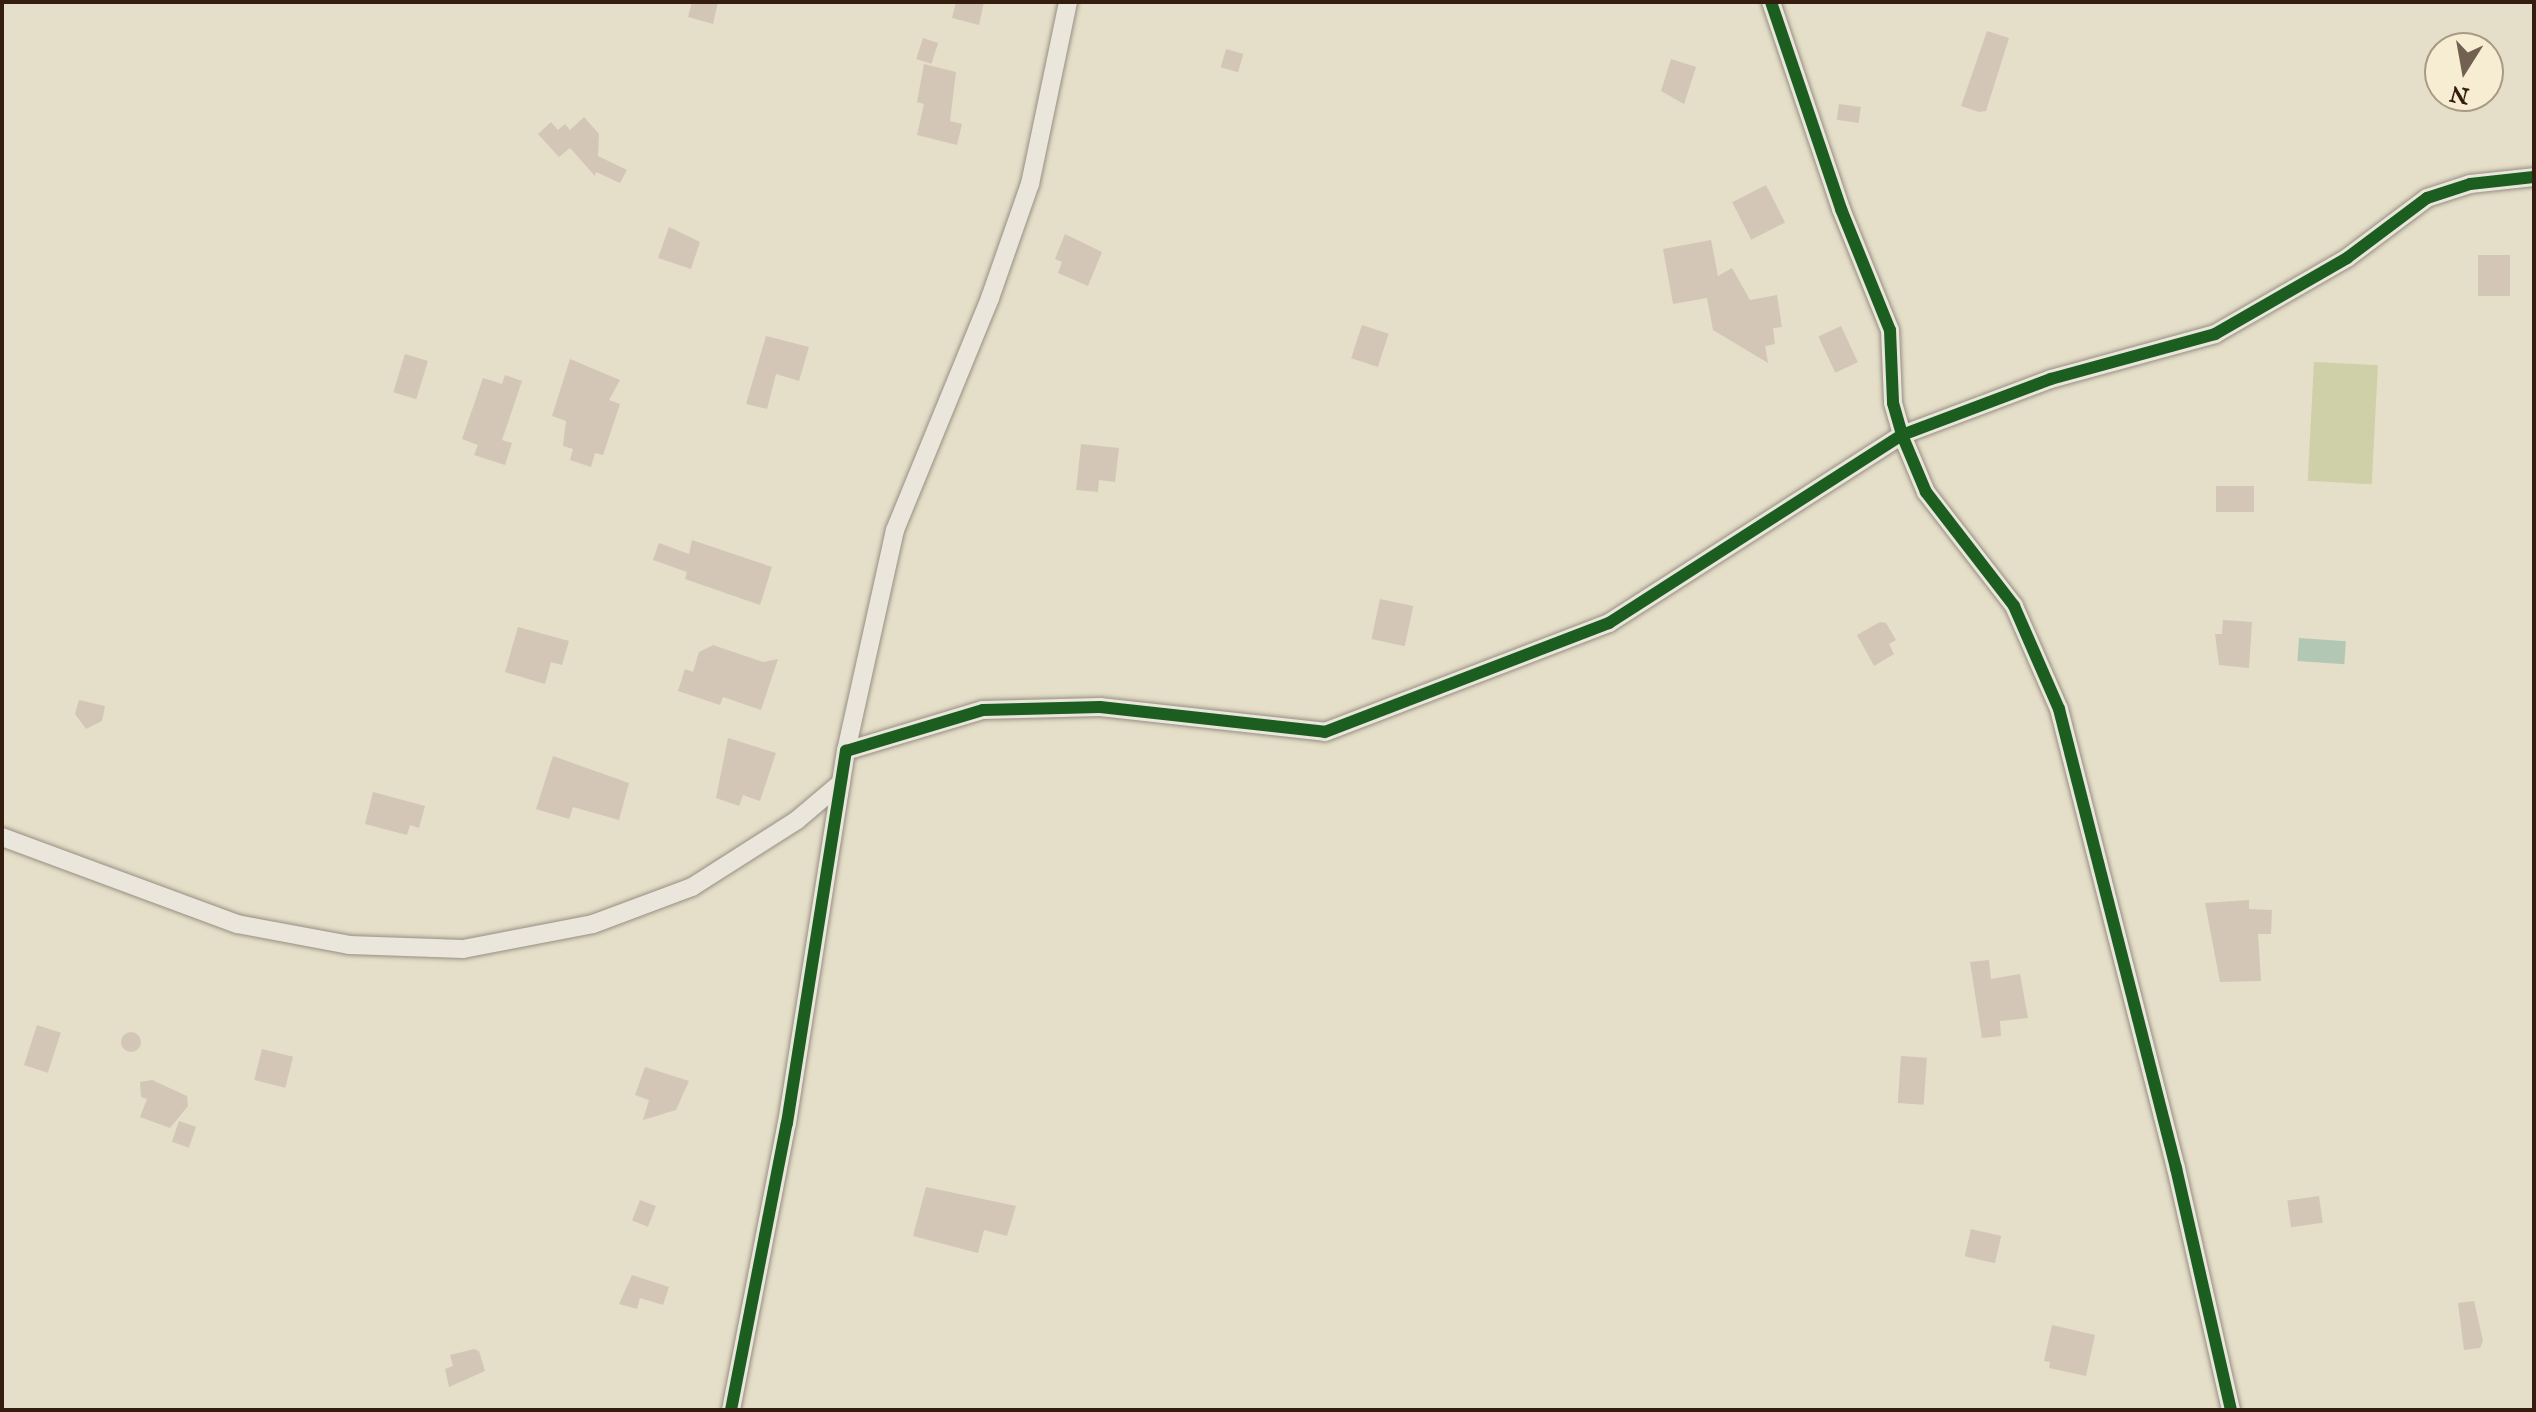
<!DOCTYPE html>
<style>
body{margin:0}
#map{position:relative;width:2536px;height:1412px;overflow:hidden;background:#e5dec8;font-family:"IM FELL English",serif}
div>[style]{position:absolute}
.green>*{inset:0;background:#cfcfa8;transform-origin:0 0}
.water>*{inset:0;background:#b2c8b4;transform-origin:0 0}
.building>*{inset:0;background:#d3c6b6;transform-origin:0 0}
.round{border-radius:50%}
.roads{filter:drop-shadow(0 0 2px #968f82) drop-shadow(0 0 2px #968f82)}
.minor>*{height:18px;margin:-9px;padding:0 9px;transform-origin:9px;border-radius:9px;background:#eae6dc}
.cycleway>*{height:12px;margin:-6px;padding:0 6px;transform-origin:6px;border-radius:6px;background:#1b5e20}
span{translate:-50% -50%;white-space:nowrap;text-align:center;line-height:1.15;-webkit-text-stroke:7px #f7edd3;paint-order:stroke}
.frame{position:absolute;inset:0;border:4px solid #341c0f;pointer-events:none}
.north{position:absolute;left:2424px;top:32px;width:80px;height:80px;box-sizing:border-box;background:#f7edd3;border:2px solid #a99985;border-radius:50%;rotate:191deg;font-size:22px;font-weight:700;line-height:32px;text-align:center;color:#341c0f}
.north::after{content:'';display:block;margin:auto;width:28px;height:36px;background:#726050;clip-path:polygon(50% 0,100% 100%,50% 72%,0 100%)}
</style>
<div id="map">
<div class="green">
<i style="left:2314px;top:362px;width:64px;height:119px;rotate:3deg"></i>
</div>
<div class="water">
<i style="left:2299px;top:638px;width:47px;height:23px;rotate:4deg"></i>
</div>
<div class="building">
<i style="clip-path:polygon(692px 2px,718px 2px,713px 24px,688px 17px)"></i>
<i style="clip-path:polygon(956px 2px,984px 2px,979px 25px,952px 18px)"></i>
<i style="clip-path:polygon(1987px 31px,2009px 38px,1986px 111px,1979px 112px,1961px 106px)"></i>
<i style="left:923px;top:38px;width:16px;height:22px;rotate:18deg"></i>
<i style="left:1226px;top:49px;width:18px;height:19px;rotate:16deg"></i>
<i style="clip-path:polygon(1671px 59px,1696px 67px,1684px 104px,1661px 91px)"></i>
<i style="clip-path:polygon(924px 64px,956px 72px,950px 121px,962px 124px,957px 145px,917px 135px,924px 104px,917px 102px)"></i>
<i style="left:1839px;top:104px;width:22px;height:16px;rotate:8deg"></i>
<i style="clip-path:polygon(584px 117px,599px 134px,598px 156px,627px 170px,620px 183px,596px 172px,595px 176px,570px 148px,559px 157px,538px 134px,551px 122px,558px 130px,565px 124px,570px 130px)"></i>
<i style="left:1766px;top:185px;width:42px;height:38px;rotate:63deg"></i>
<i style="clip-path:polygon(669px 227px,700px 242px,691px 269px,658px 258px)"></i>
<i style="clip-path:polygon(1065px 234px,1102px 252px,1088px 286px,1058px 273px,1062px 262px,1055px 259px)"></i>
<i style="clip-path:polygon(1711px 240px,1718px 276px,1732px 268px,1750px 300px,1777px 295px,1782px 327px,1773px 328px,1775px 344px,1765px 346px,1768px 363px,1713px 330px,1707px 298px,1673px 304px,1663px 249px)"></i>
<i style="left:2510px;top:255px;width:41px;height:32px;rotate:90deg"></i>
<i style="left:1362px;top:325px;width:28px;height:35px;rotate:18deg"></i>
<i style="left:1841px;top:326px;width:40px;height:25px;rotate:65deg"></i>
<i style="clip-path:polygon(766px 336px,809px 347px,799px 381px,776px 374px,767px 409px,746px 404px)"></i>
<i style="left:405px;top:354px;width:24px;height:40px;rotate:17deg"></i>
<i style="clip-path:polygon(570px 359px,620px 380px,609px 400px,620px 404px,603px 455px,595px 453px,591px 467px,570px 460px,573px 449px,563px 446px,566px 421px,552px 416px)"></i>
<i style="clip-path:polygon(505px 375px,522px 381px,502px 440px,512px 443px,505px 465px,474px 455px,478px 445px,462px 439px,483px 378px,502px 384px)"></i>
<i style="clip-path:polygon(1081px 444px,1119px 448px,1115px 482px,1099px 480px,1098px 492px,1076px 490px)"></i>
<i style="left:2216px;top:486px;width:38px;height:26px"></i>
<i style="clip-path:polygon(692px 540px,772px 567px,760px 605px,685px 579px,687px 572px,653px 560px,659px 543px,689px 554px)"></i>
<i style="left:1380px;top:599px;width:34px;height:41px;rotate:12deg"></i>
<i style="clip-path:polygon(2223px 620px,2252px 622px,2249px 668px,2219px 665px,2215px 634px,2222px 634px)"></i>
<i style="clip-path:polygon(1880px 622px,1886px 623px,1896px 640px,1889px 644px,1894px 654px,1874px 666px,1857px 635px)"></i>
<i style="clip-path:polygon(518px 627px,569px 641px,562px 665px,551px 662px,545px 684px,505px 672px)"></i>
<i style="clip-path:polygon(713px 645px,763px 662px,778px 659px,761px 710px,723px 697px,720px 705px,678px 691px,685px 669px,693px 672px,699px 652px)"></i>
<i style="clip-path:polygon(79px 700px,105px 706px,102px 721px,86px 729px,75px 714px)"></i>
<i style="clip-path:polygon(728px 738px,776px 753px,760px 801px,743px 795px,739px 806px,716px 798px)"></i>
<i style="clip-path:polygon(553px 756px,629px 783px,619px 820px,573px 807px,569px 819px,536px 809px)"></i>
<i style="clip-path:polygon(373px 792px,425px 806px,419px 828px,410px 825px,407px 835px,365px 824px)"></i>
<i style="clip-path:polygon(2249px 900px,2249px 909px,2272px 910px,2271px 934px,2258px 934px,2261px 981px,2220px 982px,2205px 903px)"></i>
<i style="clip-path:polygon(1989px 960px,1991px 979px,2020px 974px,2028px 1018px,2000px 1021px,2001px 1036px,1982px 1038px,1970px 962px)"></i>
<i style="left:37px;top:1025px;width:25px;height:42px;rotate:18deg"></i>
<i class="round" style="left:121px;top:1032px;width:20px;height:20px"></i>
<i style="left:262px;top:1049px;width:32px;height:32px;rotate:14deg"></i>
<i style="left:1901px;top:1056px;width:26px;height:47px;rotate:4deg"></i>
<i style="clip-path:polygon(645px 1067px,689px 1081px,676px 1110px,643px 1120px,649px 1100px,635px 1095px)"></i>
<i style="clip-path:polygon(152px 1080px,187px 1096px,188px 1106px,170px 1128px,140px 1117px,147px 1099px,141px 1097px,140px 1082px)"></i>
<i style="left:179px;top:1121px;width:18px;height:22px;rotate:19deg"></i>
<i style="clip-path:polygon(926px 1187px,1016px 1206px,1007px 1236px,984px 1230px,978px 1253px,913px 1236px)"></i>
<i style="left:2319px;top:1196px;width:27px;height:32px;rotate:82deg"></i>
<i style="left:640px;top:1200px;width:17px;height:22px;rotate:21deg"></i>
<i style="left:1971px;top:1229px;width:31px;height:28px;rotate:13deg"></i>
<i style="clip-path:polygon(632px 1275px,669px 1287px,663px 1305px,640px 1298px,637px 1309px,619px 1304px)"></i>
<i style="clip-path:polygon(2474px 1301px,2483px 1341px,2480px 1348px,2464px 1350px,2458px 1303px)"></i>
<i style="clip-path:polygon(2052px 1325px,2095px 1335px,2086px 1376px,2049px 1368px,2050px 1362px,2044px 1361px)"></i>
<i style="clip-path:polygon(474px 1349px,479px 1351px,485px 1371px,449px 1387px,445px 1369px,453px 1366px,450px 1355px)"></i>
</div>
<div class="roads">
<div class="minor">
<i style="left:1771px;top:2px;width:219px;rotate:71.3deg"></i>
<i style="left:1841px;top:209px;width:131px;rotate:68deg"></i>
<i style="left:1890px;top:330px;width:73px;rotate:87.6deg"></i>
<i style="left:1893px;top:403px;width:33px;rotate:74deg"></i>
<i style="left:1902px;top:435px;width:62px;rotate:67.2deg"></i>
<i style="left:1926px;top:492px;width:144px;rotate:52.3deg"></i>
<i style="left:2014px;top:606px;width:112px;rotate:66.4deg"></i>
<i style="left:2059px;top:709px;width:474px;rotate:75.7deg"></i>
<i style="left:2176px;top:1168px;width:248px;rotate:77.2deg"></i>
<i style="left:846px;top:751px;width:226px;rotate:-77.5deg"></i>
<i style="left:895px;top:530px;width:251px;rotate:-67.7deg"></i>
<i style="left:990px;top:298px;width:121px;rotate:-70.7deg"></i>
<i style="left:1030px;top:184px;width:186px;rotate:-78.2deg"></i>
<i style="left:2px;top:837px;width:251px;rotate:20.3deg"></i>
<i style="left:237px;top:924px;width:114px;rotate:10.6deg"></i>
<i style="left:349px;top:945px;width:114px;rotate:2deg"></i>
<i style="left:463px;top:949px;width:132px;rotate:-10.9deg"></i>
<i style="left:593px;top:924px;width:106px;rotate:-20.5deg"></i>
<i style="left:692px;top:887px;width:125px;rotate:-32.5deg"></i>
<i style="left:797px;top:820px;width:57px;rotate:-40.1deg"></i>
<i style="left:731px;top:1410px;width:292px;rotate:-79deg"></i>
<i style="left:787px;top:1123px;width:377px;rotate:-81deg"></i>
<i style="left:846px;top:751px;width:143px;rotate:-16.7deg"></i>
<i style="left:983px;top:710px;width:117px;rotate:-1.5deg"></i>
<i style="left:1100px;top:707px;width:226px;rotate:6.3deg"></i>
<i style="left:1325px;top:732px;width:304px;rotate:-21deg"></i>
<i style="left:1609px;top:623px;width:348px;rotate:-32.7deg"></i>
<i style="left:1902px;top:435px;width:159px;rotate:-20.6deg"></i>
<i style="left:2051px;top:379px;width:170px;rotate:-15.3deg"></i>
<i style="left:2215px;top:334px;width:152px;rotate:-29.9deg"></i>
<i style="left:2347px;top:258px;width:100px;rotate:-36.9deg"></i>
<i style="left:2427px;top:198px;width:45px;rotate:-18deg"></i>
<i style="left:2470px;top:184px;width:64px;rotate:-6.2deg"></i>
</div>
</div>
<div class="cycleway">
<i style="left:1771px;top:2px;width:219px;rotate:71.3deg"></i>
<i style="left:1841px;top:209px;width:131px;rotate:68deg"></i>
<i style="left:1890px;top:330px;width:73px;rotate:87.6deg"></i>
<i style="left:1893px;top:403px;width:33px;rotate:74deg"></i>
<i style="left:1902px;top:435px;width:62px;rotate:67.2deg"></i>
<i style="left:1926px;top:492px;width:144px;rotate:52.3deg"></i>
<i style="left:2014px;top:606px;width:112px;rotate:66.4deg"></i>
<i style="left:2059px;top:709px;width:474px;rotate:75.7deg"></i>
<i style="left:2176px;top:1168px;width:248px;rotate:77.2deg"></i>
<i style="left:731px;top:1410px;width:292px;rotate:-79deg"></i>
<i style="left:787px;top:1123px;width:377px;rotate:-81deg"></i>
<i style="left:846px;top:751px;width:143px;rotate:-16.7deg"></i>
<i style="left:983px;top:710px;width:117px;rotate:-1.5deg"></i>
<i style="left:1100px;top:707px;width:226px;rotate:6.3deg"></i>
<i style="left:1325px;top:732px;width:304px;rotate:-21deg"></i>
<i style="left:1609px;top:623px;width:348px;rotate:-32.7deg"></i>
<i style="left:1902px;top:435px;width:159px;rotate:-20.6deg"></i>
<i style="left:2051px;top:379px;width:170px;rotate:-15.3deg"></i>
<i style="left:2215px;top:334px;width:152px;rotate:-29.9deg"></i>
<i style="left:2347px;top:258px;width:100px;rotate:-36.9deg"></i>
<i style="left:2427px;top:198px;width:45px;rotate:-18deg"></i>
<i style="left:2470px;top:184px;width:64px;rotate:-6.2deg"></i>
</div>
<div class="frame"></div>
<div class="north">N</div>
</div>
